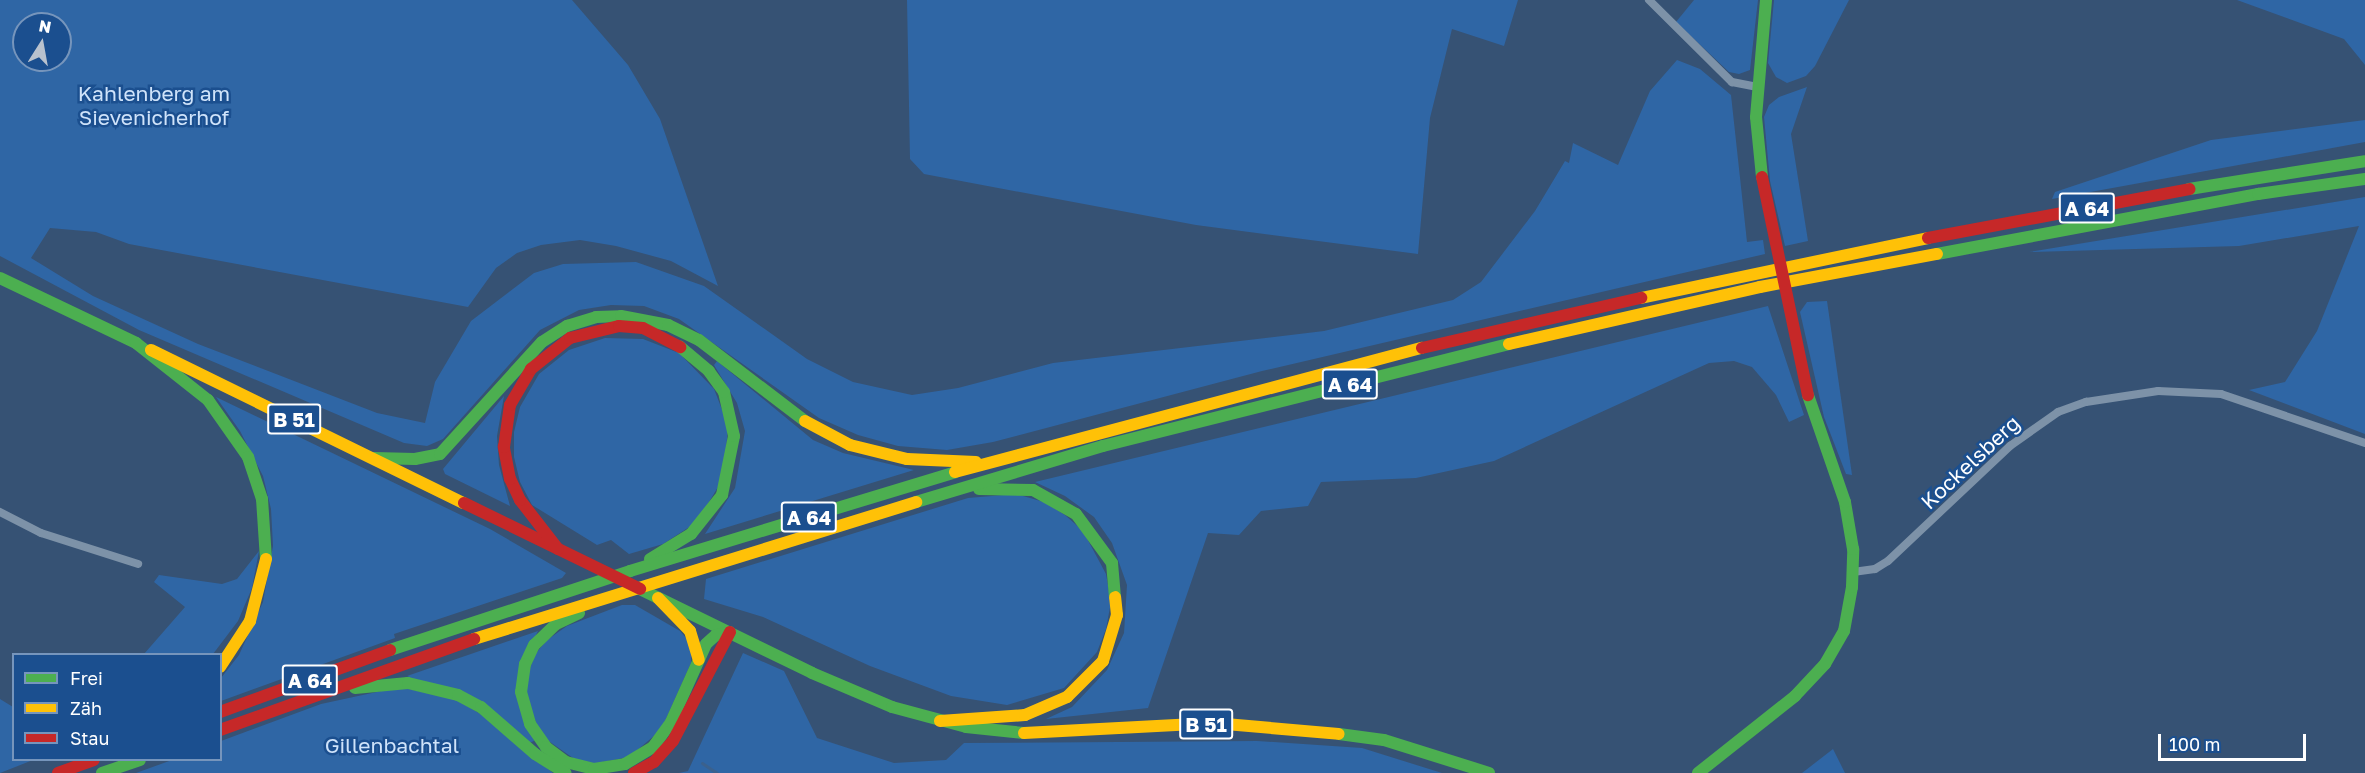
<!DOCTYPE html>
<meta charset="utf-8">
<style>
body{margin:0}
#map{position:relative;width:2365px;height:773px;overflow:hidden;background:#365274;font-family:"Golos Text",sans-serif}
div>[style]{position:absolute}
.green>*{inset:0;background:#2f66a5}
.stream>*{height:3px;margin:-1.5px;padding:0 1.5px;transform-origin:1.5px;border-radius:1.5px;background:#3b618d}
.street>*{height:8px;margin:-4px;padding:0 4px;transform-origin:4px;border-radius:4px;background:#7d92a8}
.fast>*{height:12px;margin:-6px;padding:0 6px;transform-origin:6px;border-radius:6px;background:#4caf50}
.slow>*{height:12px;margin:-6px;padding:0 6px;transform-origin:6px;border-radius:6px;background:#ffc107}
.jam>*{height:12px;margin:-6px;padding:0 6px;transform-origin:6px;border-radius:6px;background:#c62828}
span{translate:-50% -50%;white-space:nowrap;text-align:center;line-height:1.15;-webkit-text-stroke:5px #1b4f8f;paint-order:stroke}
.shield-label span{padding:2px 4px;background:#1b4f8f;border:2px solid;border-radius:4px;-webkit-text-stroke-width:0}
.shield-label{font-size:20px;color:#fff;font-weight:700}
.park-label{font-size:21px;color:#cfe3fa}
.street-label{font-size:21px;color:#fff}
.legend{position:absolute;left:12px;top:653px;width:210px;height:108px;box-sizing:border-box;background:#1b4f8f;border:2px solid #7695bc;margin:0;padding:8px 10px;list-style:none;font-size:18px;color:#fff}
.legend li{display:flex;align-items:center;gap:12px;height:30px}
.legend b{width:30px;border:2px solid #7695bc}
.north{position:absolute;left:12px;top:12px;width:60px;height:60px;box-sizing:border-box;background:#1b4f8f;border:2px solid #7695bc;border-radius:50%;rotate:11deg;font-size:16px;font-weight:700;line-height:24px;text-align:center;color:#fff}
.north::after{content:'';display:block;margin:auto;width:21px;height:27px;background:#b9c2ce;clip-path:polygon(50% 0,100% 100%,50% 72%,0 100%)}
.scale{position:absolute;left:2158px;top:734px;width:148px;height:27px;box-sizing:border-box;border:3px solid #fff;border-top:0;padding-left:8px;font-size:18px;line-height:21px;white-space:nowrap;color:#fff;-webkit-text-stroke:4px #1b4f8f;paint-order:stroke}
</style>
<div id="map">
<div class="green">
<i style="clip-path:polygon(evenodd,0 0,572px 0,628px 65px,660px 119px,718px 286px,671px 261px,616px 246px,580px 240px,541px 245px,517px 253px,496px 268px,468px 307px,129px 244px,96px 232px,50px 228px,31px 258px,93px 296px,198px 344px,377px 413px,425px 423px,435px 382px,471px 321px,534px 273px,563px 264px,636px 262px,704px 286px,807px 359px,853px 382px,912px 395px,958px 388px,1053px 363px,1324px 331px,1453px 300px,1481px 282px,1535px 211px,1565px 161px,1569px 163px,1573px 143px,1618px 165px,1650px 91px,1677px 60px,1700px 69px,1731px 95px,1747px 242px,1763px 240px,1765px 254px,1262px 371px,993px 442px,947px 450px,898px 446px,858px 435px,819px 418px,679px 319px,644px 306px,611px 305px,579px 310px,540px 330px,443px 439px,427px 446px,404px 443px,139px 330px,0 256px,0 0,24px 24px,60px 24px,60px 60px,24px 60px,24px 24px)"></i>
<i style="clip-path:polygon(907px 0,1518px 0,1504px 46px,1452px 29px,1430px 118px,1418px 254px,1196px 225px,924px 174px,910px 159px)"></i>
<i style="clip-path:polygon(1694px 0,1758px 0,1750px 70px,1739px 74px,1729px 72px,1676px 22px)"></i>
<i style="clip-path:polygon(1774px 0,1849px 0,1815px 66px,1806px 76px,1787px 83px,1776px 77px,1768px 63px)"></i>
<i style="clip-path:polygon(2237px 0,2365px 0,2365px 65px,2344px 39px)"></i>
<i style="clip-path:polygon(1807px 87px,1791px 134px,1808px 241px,1785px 246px,1770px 181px,1764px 117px,1769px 105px,1779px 97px)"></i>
<i style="clip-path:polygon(2365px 120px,2365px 142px,2052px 199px,2055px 192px,2211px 140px)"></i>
<i style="clip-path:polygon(2365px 197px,2365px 434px,2249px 390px,2285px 382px,2317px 331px,2359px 226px,2239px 246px,2029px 252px)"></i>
<i style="clip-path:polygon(1827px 301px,1852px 475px,1846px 474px,1824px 417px,1800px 312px,1807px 302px)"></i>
<i style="clip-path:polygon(1768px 306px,1804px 415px,1789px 422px,1776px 395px,1752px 367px,1734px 361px,1709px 363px,1494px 461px,1416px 478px,1321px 482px,1308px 506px,1261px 511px,1239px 535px,1208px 533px,1148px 708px,1046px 719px,1072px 707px,1107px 670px,1124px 633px,1127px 585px,1112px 543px,1094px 517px,1065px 496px,1035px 482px)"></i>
<i style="clip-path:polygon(605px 338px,643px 339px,679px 353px,714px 389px,728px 425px,724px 477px,697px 522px,663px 544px,629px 554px,611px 540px,597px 545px,532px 505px,520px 482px,514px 457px,514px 432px,520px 407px,539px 374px,569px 350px)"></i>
<i style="clip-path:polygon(717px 361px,813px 440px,843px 453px,914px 470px,705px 534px,735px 488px,745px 431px,737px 403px,714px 365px)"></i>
<i style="clip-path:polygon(504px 396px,497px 436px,499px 465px,510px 506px,445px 474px,443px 469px)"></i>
<i style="clip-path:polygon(216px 397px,490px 529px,566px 573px,562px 578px,394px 634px,395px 638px,221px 701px,221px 678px,239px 655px,263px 602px,273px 546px,271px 509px,263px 476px,240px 431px)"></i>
<i style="clip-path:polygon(1016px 494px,1044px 502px,1065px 515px,1083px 531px,1106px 574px,1111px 602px,1106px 629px,1097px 652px,1064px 688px,1007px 705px,951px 696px,870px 666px,763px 617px,704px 599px,706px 579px,968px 498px)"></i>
<i style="clip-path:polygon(259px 551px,252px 588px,238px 621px,213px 654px,144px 654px,185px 607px,154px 582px,159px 575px,222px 584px,237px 579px)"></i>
<i style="clip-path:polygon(622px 605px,635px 605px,680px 631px,692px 645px,691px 663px,661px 730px,629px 757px,592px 764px,573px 758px,540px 735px,526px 694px,527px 675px,536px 653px,547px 640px,567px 626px)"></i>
<i style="clip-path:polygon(538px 631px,520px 667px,534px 741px,529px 743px,517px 731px,407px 676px)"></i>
<i style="clip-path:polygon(743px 653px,784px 671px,817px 738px,894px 763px,946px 760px,964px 743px,1257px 741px,1362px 748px,1442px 773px,679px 773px,688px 771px)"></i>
<i style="clip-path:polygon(400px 687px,458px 700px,490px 720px,553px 773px,136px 773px,172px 760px,220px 760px,221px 741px,321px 704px)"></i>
<i style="clip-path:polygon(0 699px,13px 707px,14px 760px,33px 760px,0 773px)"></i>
<i style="clip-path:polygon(1833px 749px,1845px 773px,1802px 773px)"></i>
</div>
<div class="stream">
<i style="left:702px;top:763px;width:18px;rotate:34deg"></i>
</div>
<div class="street">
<i style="left:1649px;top:0;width:117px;rotate:44.7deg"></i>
<i style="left:1732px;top:82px;width:26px;rotate:11deg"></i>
<i style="left:0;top:512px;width:46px;rotate:27.1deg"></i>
<i style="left:41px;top:533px;width:102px;rotate:17.7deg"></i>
<i style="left:1853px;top:572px;width:22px;rotate:-8deg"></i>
<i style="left:1875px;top:569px;width:15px;rotate:-32deg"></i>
<i style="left:1888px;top:561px;width:168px;rotate:-43.3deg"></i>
<i style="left:2010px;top:446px;width:59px;rotate:-35.3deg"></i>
<i style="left:2058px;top:412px;width:30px;rotate:-20deg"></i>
<i style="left:2086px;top:402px;width:73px;rotate:-8.7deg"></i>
<i style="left:2158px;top:391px;width:63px;rotate:2.7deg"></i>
<i style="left:2221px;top:394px;width:152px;rotate:18.8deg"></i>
</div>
<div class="fast">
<i style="left:1762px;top:177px;width:60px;rotate:-95.7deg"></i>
<i style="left:1756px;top:117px;width:117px;rotate:-85.1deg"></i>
<i style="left:2189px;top:189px;width:178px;rotate:-9deg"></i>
<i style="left:1937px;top:254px;width:327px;rotate:-10.6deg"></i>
<i style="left:2258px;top:194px;width:108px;rotate:-8deg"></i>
<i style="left:0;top:278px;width:151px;rotate:25.5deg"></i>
<i style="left:136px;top:343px;width:92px;rotate:38.4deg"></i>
<i style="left:208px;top:400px;width:70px;rotate:54.9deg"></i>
<i style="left:248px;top:457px;width:44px;rotate:71.6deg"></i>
<i style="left:262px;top:499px;width:60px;rotate:86.2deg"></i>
<i style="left:374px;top:458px;width:41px;rotate:1.4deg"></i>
<i style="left:415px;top:459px;width:25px;rotate:-11deg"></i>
<i style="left:440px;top:454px;width:151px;rotate:-47.7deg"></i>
<i style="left:542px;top:342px;width:30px;rotate:-33deg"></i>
<i style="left:567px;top:326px;width:30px;rotate:-17deg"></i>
<i style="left:596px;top:317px;width:25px;rotate:-2deg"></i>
<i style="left:621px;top:316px;width:48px;rotate:10.8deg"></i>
<i style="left:668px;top:325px;width:34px;rotate:26deg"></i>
<i style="left:699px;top:340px;width:133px;rotate:37.4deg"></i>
<i style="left:979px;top:489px;width:54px;rotate:1.1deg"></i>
<i style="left:1033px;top:490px;width:49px;rotate:29.2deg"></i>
<i style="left:1076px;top:514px;width:61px;rotate:53.7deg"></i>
<i style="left:1112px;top:563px;width:34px;rotate:85deg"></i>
<i style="left:916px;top:502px;width:195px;rotate:-16.7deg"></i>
<i style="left:1103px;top:446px;width:419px;rotate:-14.1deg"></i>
<i style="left:650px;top:559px;width:48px;rotate:-31.4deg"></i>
<i style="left:691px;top:534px;width:50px;rotate:-51.5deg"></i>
<i style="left:722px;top:495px;width:60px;rotate:-78.5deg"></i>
<i style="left:734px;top:436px;width:45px;rotate:-102.8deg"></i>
<i style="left:724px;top:392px;width:26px;rotate:-126deg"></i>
<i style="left:709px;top:371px;width:38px;rotate:-140deg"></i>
<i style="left:640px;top:589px;width:191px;rotate:26deg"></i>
<i style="left:812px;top:673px;width:87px;rotate:23deg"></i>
<i style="left:892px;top:707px;width:77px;rotate:15.1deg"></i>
<i style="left:966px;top:727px;width:58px;rotate:5.9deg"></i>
<i style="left:579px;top:613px;width:25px;rotate:154deg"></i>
<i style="left:556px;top:624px;width:30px;rotate:136deg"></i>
<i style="left:534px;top:645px;width:21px;rotate:115deg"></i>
<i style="left:525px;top:664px;width:28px;rotate:98deg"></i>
<i style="left:521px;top:692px;width:33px;rotate:74deg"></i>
<i style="left:530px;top:724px;width:28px;rotate:55deg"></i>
<i style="left:546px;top:747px;width:25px;rotate:37deg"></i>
<i style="left:566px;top:762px;width:29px;rotate:14deg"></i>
<i style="left:594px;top:769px;width:31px;rotate:-9deg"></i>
<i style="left:625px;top:764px;width:33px;rotate:-31deg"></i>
<i style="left:653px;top:747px;width:31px;rotate:-54deg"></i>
<i style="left:671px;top:722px;width:85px;rotate:-65.8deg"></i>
<i style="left:706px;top:644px;width:13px;rotate:-42deg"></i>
<i style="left:716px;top:635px;width:14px;rotate:-12deg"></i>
<i style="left:390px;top:650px;width:253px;rotate:-18.2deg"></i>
<i style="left:630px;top:571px;width:340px;rotate:-16.9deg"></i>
<i style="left:355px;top:688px;width:53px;rotate:-5.4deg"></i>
<i style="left:408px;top:683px;width:51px;rotate:13.5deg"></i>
<i style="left:458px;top:695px;width:26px;rotate:28deg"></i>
<i style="left:481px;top:707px;width:72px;rotate:41deg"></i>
<i style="left:535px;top:754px;width:36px;rotate:32deg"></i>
<i style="left:1339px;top:734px;width:45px;rotate:7.6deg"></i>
<i style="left:1384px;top:740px;width:110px;rotate:17.4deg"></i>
<i style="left:102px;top:773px;width:40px;rotate:-18.9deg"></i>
<i style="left:1698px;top:773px;width:124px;rotate:-38.4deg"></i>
<i style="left:1795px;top:696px;width:44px;rotate:-46.8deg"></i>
<i style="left:1825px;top:664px;width:38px;rotate:-60deg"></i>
<i style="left:1844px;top:631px;width:45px;rotate:-79.7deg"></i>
<i style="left:1852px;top:587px;width:38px;rotate:-88deg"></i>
<i style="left:1853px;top:549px;width:48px;rotate:-99.7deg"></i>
<i style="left:1845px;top:502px;width:113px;rotate:-109.1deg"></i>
</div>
<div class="slow">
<i style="left:1641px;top:298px;width:293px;rotate:-11.8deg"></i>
<i style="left:1509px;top:344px;width:257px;rotate:-12.8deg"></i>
<i style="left:1760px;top:287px;width:180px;rotate:-10.6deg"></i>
<i style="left:151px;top:350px;width:348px;rotate:26.1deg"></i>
<i style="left:805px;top:421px;width:51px;rotate:28.1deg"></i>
<i style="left:850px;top:445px;width:59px;rotate:13.8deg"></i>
<i style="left:907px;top:459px;width:69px;rotate:2.5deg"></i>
<i style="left:955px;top:472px;width:483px;rotate:-14.9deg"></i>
<i style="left:658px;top:598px;width:46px;rotate:45.9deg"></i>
<i style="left:690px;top:631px;width:30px;rotate:73deg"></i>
<i style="left:474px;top:639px;width:463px;rotate:-17.2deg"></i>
<i style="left:220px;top:667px;width:55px;rotate:-56.9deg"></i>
<i style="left:250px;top:621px;width:64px;rotate:-75.5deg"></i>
<i style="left:940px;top:721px;width:85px;rotate:-4deg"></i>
<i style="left:1025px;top:715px;width:46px;rotate:-23.2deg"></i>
<i style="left:1067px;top:697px;width:51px;rotate:-45deg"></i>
<i style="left:1103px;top:661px;width:48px;rotate:-73.1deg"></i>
<i style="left:1117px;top:615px;width:18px;rotate:-96deg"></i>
<i style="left:1024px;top:733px;width:190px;rotate:-3deg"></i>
<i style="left:1214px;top:723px;width:125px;rotate:5deg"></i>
</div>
<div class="jam">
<i style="left:1762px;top:177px;width:223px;rotate:78.1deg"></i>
<i style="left:1928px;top:238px;width:266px;rotate:-10.6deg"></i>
<i style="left:1422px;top:348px;width:225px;rotate:-12.9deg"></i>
<i style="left:464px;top:503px;width:196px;rotate:26deg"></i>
<i style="left:558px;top:549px;width:62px;rotate:-127.8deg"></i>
<i style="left:520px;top:500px;width:23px;rotate:-115deg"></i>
<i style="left:510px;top:479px;width:33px;rotate:-101deg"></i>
<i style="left:504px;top:447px;width:42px;rotate:-81.9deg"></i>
<i style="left:510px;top:405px;width:42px;rotate:-59.7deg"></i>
<i style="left:531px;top:369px;width:50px;rotate:-38.5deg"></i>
<i style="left:570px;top:338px;width:50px;rotate:-13.8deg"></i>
<i style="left:619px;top:326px;width:24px;rotate:5deg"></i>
<i style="left:643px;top:328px;width:42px;rotate:27.2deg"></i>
<i style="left:220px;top:712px;width:181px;rotate:-20deg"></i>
<i style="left:220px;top:730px;width:270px;rotate:-19.7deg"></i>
<i style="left:58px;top:773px;width:38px;rotate:-20deg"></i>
<i style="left:634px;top:773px;width:23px;rotate:-29deg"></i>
<i style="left:654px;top:762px;width:28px;rotate:-48deg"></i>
<i style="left:673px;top:741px;width:123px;rotate:-62.4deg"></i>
</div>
<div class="shield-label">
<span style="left:2087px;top:208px">A 64</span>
<span style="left:1350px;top:384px">A 64</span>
<span style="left:294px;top:419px">B 51</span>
<span style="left:809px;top:517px">A 64</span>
<span style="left:310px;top:680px">A 64</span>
<span style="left:1206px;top:724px">B 51</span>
</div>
<div class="park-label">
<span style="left:154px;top:105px">Kahlenberg am<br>Sievenicherhof</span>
<span style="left:392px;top:745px">Gillenbachtal</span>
</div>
<div class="street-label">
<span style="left:1970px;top:462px;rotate:-43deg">Kockelsberg</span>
</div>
<ul class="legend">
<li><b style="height:8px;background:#4caf50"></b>Frei</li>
<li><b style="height:8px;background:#ffc107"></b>Zäh</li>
<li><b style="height:8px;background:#c62828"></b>Stau</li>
</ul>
<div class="north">N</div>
<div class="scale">100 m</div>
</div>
